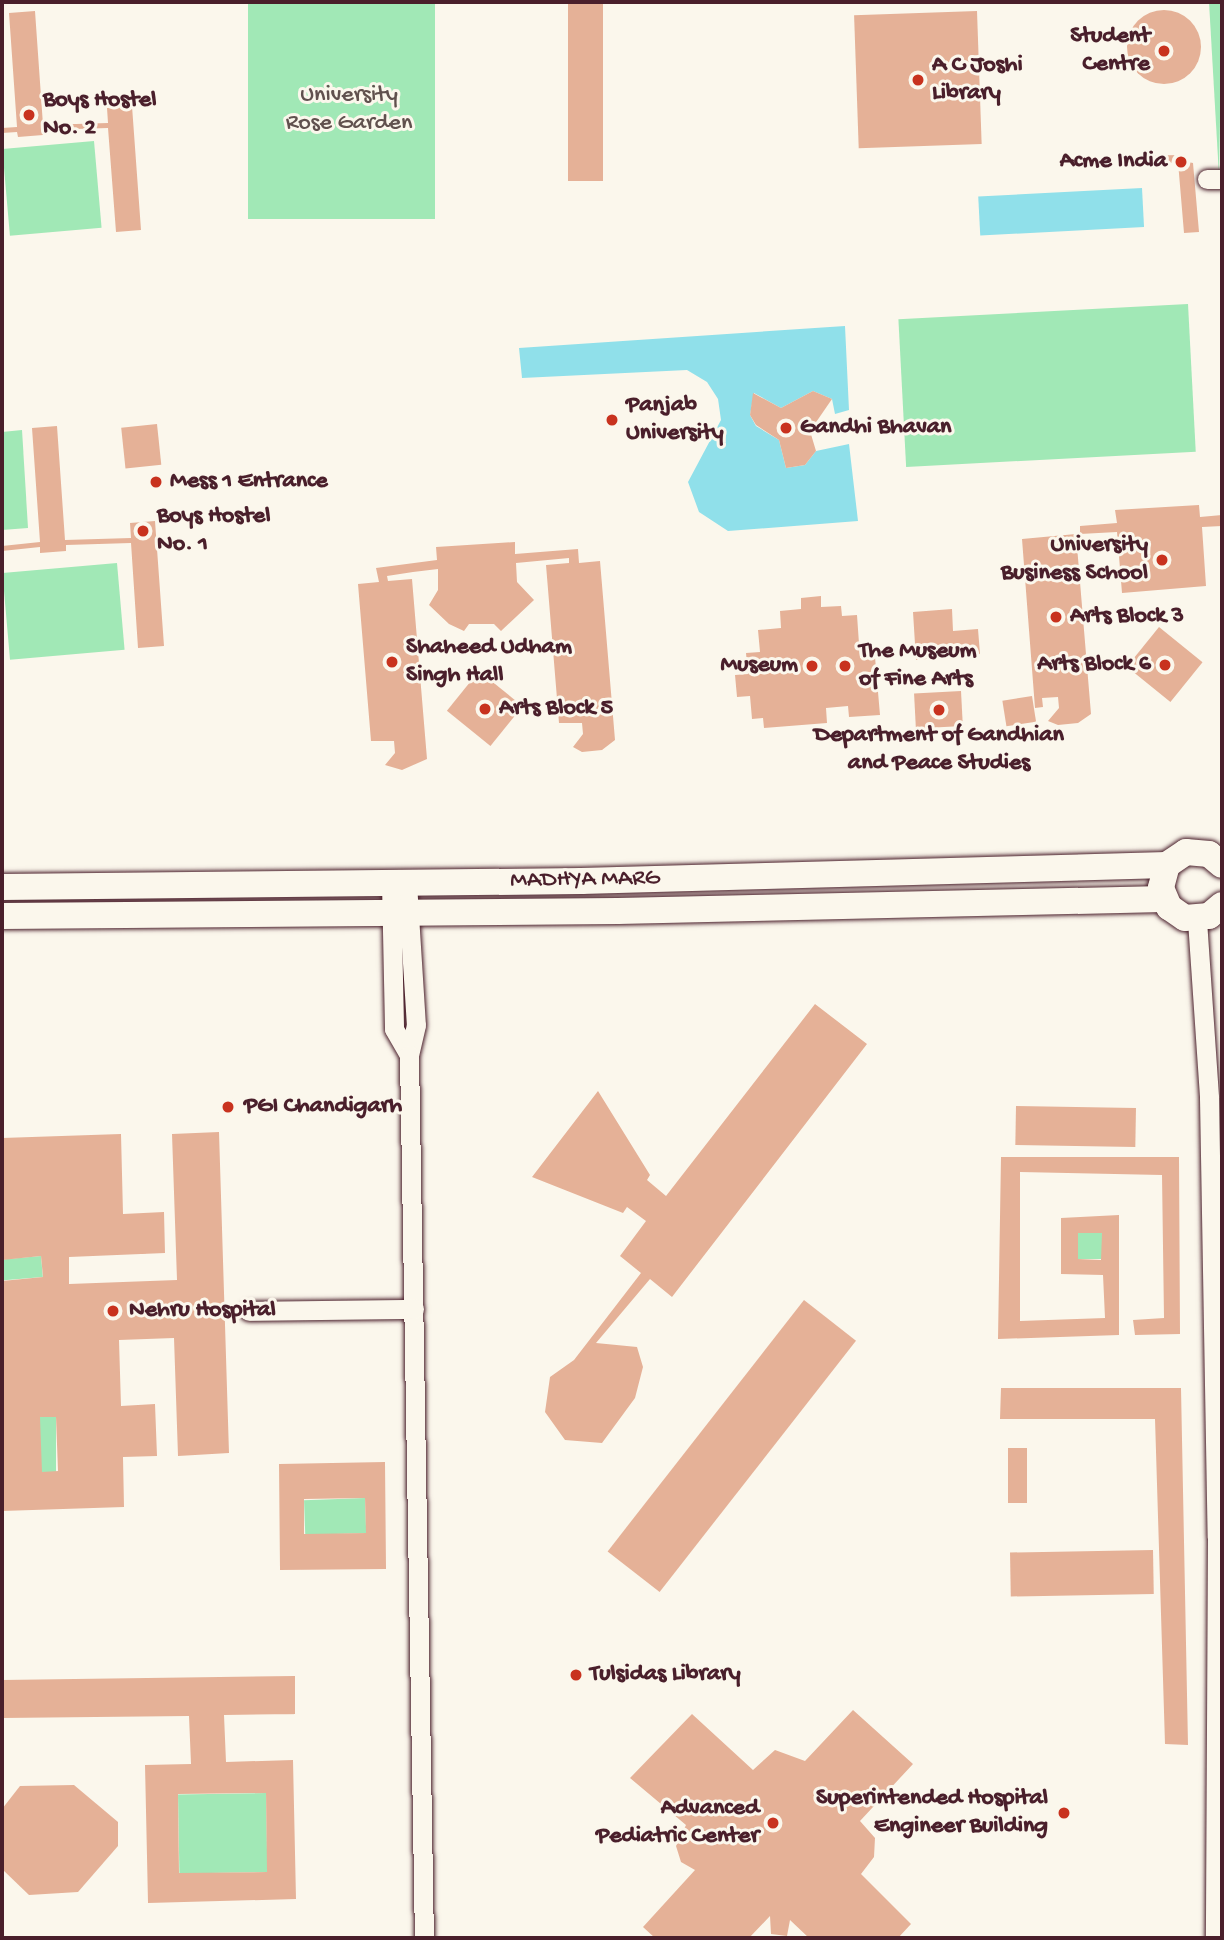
<!DOCTYPE html>
<style>
body{margin:0}
#map{position:relative;width:1224px;height:1940px;overflow:hidden;background:#fbf7ec;font-family:"Gochi Hand",sans-serif}
div>[style]{position:absolute}
.green>*{inset:0;background:#a1e8b6;transform-origin:0 0}
.water>*{inset:0;background:#90e0ea;transform-origin:0 0}
.building>*{inset:0;background:#e5b197;transform-origin:0 0}
.round{border-radius:50%}
.roads{filter:drop-shadow(0 0 2px #4a1f2b) drop-shadow(0 0 2px #4a1f2b)}
.minor>*{height:19px;margin:-9.5px;padding:0 9.5px;transform-origin:9.5px;border-radius:9.5px;background:#fbf7ec}
.secondary>*{height:26px;margin:-13px;padding:0 13px;transform-origin:13px;border-radius:13px;background:#fbf7ec}
.dots>*{width:19px;height:19px;translate:-50% -50%;box-sizing:border-box;border:4px solid #fbf7ec;border-radius:50%}
span{translate:-50% -50%;white-space:nowrap;text-align:center;line-height:1.15;-webkit-text-stroke:6px #fbf7ec;paint-order:stroke}
.poi-label{font-size:24px;color:#4a1f2b;font-weight:700}
.right{translate:-100% -50%;text-align:right}
.left{translate:0 -50%;text-align:left}
.park-label{font-size:24px;color:#60514e}
.street-label{font-size:24px;color:#4a1f2b}
.frame{position:absolute;inset:0;border:4px solid #4a1f2b;pointer-events:none}
</style>
<div id="map">
<div class="green">
<i style="left:248px;top:2px;width:187px;height:217px"></i>
<i style="clip-path:polygon(1209px 2px,1222px 2px,1219px 176px)"></i>
<i style="left:94px;top:141px;width:87px;height:92px;rotate:85deg"></i>
<i style="left:1188px;top:304px;width:148px;height:290px;rotate:87deg"></i>
<i style="clip-path:polygon(22px 430px,28px 528px,2px 530px,2px 432px)"></i>
<i style="left:117px;top:563px;width:87px;height:115px;rotate:85deg"></i>
<i style="left:1078px;top:1233px;width:24px;height:26px"></i>
<i style="left:41px;top:1256px;width:21px;height:39px;rotate:85deg"></i>
<i style="left:40px;top:1417px;width:16px;height:55px"></i>
<i style="left:365px;top:1498px;width:35px;height:61px;rotate:88deg"></i>
<i style="left:266px;top:1793px;width:79px;height:88px;rotate:89deg"></i>
</div>
<div class="water">
<i style="left:1142px;top:188px;width:39px;height:164px;rotate:87deg"></i>
<i style="clip-path:polygon(845px 326px,849px 410px,835px 414px,832px 399px,813px 391px,781px 408px,754px 393px,750px 415px,756px 426px,779px 440px,786px 468px,805px 465px,816px 451px,849px 444px,858px 521px,728px 531px,699px 512px,688px 482px,721px 420px,718px 399px,707px 382px,687px 370px,522px 378px,519px 348px)"></i>
</div>
<div class="building">
<i style="left:568px;top:2px;width:35px;height:179px"></i>
<i class="round" style="left:1127px;top:10px;width:74px;height:74px"></i>
<i style="clip-path:polygon(35px 11px,43px 125px,108px 123px,107px 108px,132px 106px,141px 230px,116px 232px,108px 128px,43px 130px,43px 135px,18px 137px,17px 132px,2px 133px,2px 128px,17px 127px,9px 13px)"></i>
<i style="left:977px;top:11px;width:133px;height:123px;rotate:88deg"></i>
<i style="clip-path:polygon(1181px 155px,1183px 161px,1193px 163px,1199px 232px,1184px 233px,1178px 162px,1130px 167px,1129px 156px)"></i>
<i style="clip-path:polygon(813px 391px,832px 399px,810px 431px,816px 451px,805px 465px,786px 468px,779px 440px,756px 425px,750px 415px,753px 393px,781px 408px)"></i>
<i style="left:157px;top:424px;width:41px;height:36px;rotate:84deg"></i>
<i style="clip-path:polygon(57px 426px,65px 540px,131px 538px,130px 523px,155px 521px,164px 646px,138px 648px,131px 543px,66px 545px,66px 551px,40px 553px,40px 547px,2px 551px,2px 546px,40px 542px,32px 428px)"></i>
<i style="clip-path:polygon(1199px 505px,1200px 517px,1222px 515px,1222px 526px,1202px 527px,1206px 586px,1122px 593px,1117px 532px,1080px 534px,1080px 526px,1117px 523px,1115px 510px)"></i>
<i style="clip-path:polygon(1076px 534px,1091px 714px,1078px 723px,1058px 725px,1048px 721px,1059px 708px,1058px 697px,1042px 698px,1043px 707px,1035px 708px,1022px 539px)"></i>
<i style="clip-path:polygon(515px 542px,515px 554px,578px 549px,579px 563px,600px 561px,615px 740px,602px 750px,582px 752px,573px 747px,583px 734px,582px 723px,559px 723px,546px 565px,569px 563px,569px 558px,516px 563px,517px 582px,534px 600px,501px 631px,494px 624px,469px 624px,464px 631px,449px 624px,429px 605px,438px 590px,438px 569px,413px 572px,387px 576px,388px 581px,412px 579px,427px 759px,402px 770px,385px 765px,395px 753px,394px 741px,371px 741px,358px 584px,379px 582px,376px 568px,437px 560px,436px 547px)"></i>
<i style="clip-path:polygon(821px 596px,821px 607px,841px 606px,842px 616px,857px 615px,860px 658px,875px 657px,880px 715px,849px 717px,848px 706px,826px 708px,827px 723px,764px 728px,763px 718px,752px 719px,750px 696px,737px 697px,735px 675px,748px 674px,746px 653px,760px 652px,758px 630px,781px 628px,780px 611px,801px 609px,801px 598px)"></i>
<i style="clip-path:polygon(952px 609px,953px 631px,978px 629px,980px 654px,916px 660px,913px 612px)"></i>
<i style="left:1159px;top:627px;width:56px;height:51px;rotate:39deg"></i>
<i style="left:479px;top:671px;width:56px;height:51px;rotate:39deg"></i>
<i style="left:961px;top:691px;width:35px;height:47px;rotate:87deg"></i>
<i style="left:1032px;top:696px;width:26px;height:30px;rotate:81deg"></i>
<i style="clip-path:polygon(815px 1004px,867px 1044px,672px 1297px,650px 1279px,596px 1343px,637px 1347px,643px 1367px,635px 1398px,602px 1443px,565px 1440px,545px 1412px,550px 1377px,574px 1360px,641px 1273px,620px 1256px,646px 1221px,627px 1207px,623px 1213px,532px 1177px,598px 1091px,650px 1175px,647px 1180px,666px 1196px)"></i>
<i style="left:1016px;top:1106px;width:120px;height:39px;rotate:1deg"></i>
<i style="clip-path:polygon(evenodd,219px 1132px,229px 1453px,178px 1456px,174px 1338px,119px 1340px,121px 1406px,155px 1404px,157px 1456px,123px 1457px,124px 1507px,2px 1511px,2px 1281px,43px 1277px,41px 1256px,2px 1260px,2px 1138px,121px 1134px,123px 1214px,164px 1212px,165px 1253px,69px 1257px,69px 1284px,177px 1280px,172px 1134px,219px 1132px,40px 1417px,56px 1417px,58px 1471px,42px 1472px,40px 1417px)"></i>
<i style="clip-path:polygon(evenodd,1001px 1157px,1179px 1157px,1180px 1334px,1135px 1335px,1133px 1320px,1164px 1318px,1162px 1175px,1020px 1172px,1020px 1321px,1105px 1318px,1103px 1275px,1061px 1274px,1061px 1218px,1119px 1215px,1119px 1335px,998px 1339px,1001px 1157px,1078px 1233px,1102px 1233px,1101px 1260px,1078px 1259px,1078px 1233px)"></i>
<i style="left:804px;top:1300px;width:66px;height:319px;rotate:38deg"></i>
<i style="clip-path:polygon(1001px 1388px,1181px 1388px,1188px 1745px,1165px 1744px,1155px 1419px,1000px 1419px)"></i>
<i style="left:1008px;top:1448px;width:19px;height:55px"></i>
<i style="clip-path:polygon(evenodd,385px 1462px,386px 1569px,280px 1570px,279px 1464px,385px 1462px,365px 1498px,366px 1533px,304px 1534px,304px 1499px,365px 1498px)"></i>
<i style="left:1153px;top:1550px;width:44px;height:143px;rotate:89deg"></i>
<i style="clip-path:polygon(evenodd,295px 1676px,295px 1714px,224px 1715px,226px 1762px,293px 1760px,296px 1899px,148px 1903px,145px 1765px,191px 1764px,189px 1716px,2px 1718px,2px 1680px,295px 1676px,266px 1793px,267px 1872px,179px 1873px,178px 1794px,266px 1793px)"></i>
<i style="clip-path:polygon(853px 1710px,913px 1764px,860px 1821px,875px 1838px,874px 1857px,861px 1874px,911px 1924px,898px 1938px,809px 1938px,790px 1920px,787px 1936px,771px 1934px,770px 1916px,749px 1938px,655px 1938px,643px 1927px,695px 1870px,681px 1862px,676px 1846px,686px 1825px,630px 1778px,692px 1714px,753px 1770px,775px 1750px,805px 1761px)"></i>
<i style="clip-path:polygon(74px 1785px,118px 1822px,118px 1846px,78px 1892px,29px 1895px,2px 1869px,2px 1809px,20px 1786px)"></i>
</div>
<div class="roads">
<div class="minor">
<i style="left:1207px;top:179px;width:15px"></i>
<i style="left:391px;top:883px;width:146px;rotate:88.8deg"></i>
<i style="left:394px;top:1029px;width:30px;rotate:60deg"></i>
<i style="left:407px;top:883px;width:142px;rotate:86.4deg"></i>
<i style="left:416px;top:1025px;width:31px;rotate:103deg"></i>
<i style="left:409px;top:1055px;width:883px;rotate:89.03deg"></i>
<i style="left:1197px;top:920px;width:178px;rotate:86.1deg"></i>
<i style="left:1209px;top:1098px;width:439px;rotate:89deg"></i>
<i style="left:1217px;top:1537px;width:401px;rotate:90.3deg"></i>
<i style="left:249px;top:1311px;width:165px;rotate:-0.7deg"></i>
</div>
<div class="secondary">
<i style="left:1222px;top:865px;width:17px;rotate:-140deg"></i>
<i style="left:1209px;top:854px;width:23px;rotate:-175deg"></i>
<i style="left:1186px;top:852px;width:23px;rotate:146deg"></i>
<i style="left:1167px;top:865px;width:24px;rotate:105deg"></i>
<i style="left:1161px;top:888px;width:21px;rotate:67deg"></i>
<i style="left:1169px;top:907px;width:19px;rotate:35deg"></i>
<i style="left:1185px;top:918px;width:24px;rotate:-5deg"></i>
<i style="left:1209px;top:916px;width:17px;rotate:-40deg"></i>
<i style="left:2px;top:887px;width:579px;rotate:-0.59deg"></i>
<i style="left:581px;top:881px;width:586px;rotate:-1.56deg"></i>
<i style="left:2px;top:916px;width:616px;rotate:-0.47deg"></i>
<i style="left:618px;top:911px;width:546px;rotate:-1.26deg"></i>
</div>
</div>
<div class="dots">
<i style="left:1164px;top:51px;background:#c8321e"></i>
<i style="left:918px;top:80px;background:#c8321e"></i>
<i style="left:29px;top:115px;background:#c8321e"></i>
<i style="left:1181px;top:162px;background:#c8321e"></i>
<i style="left:612px;top:420px;background:#c8321e"></i>
<i style="left:786px;top:428px;background:#c8321e"></i>
<i style="left:156px;top:482px;background:#c8321e"></i>
<i style="left:143px;top:531px;background:#c8321e"></i>
<i style="left:1162px;top:560px;background:#c8321e"></i>
<i style="left:1056px;top:617px;background:#c8321e"></i>
<i style="left:392px;top:662px;background:#c8321e"></i>
<i style="left:1165px;top:665px;background:#c8321e"></i>
<i style="left:812px;top:666px;background:#c8321e"></i>
<i style="left:845px;top:666px;background:#c8321e"></i>
<i style="left:485px;top:709px;background:#c8321e"></i>
<i style="left:939px;top:710px;background:#c8321e"></i>
<i style="left:228px;top:1107px;background:#c8321e"></i>
<i style="left:113px;top:1311px;background:#c8321e"></i>
<i style="left:576px;top:1675px;background:#c8321e"></i>
<i style="left:1064px;top:1813px;background:#c8321e"></i>
<i style="left:773px;top:1823px;background:#c8321e"></i>
</div>
<div class="poi-label">
<span class="right" style="left:1150px;top:51px">Student<br>Centre</span>
<span class="left" style="left:932px;top:80px">A C Joshi<br>Library</span>
<span class="left" style="left:43px;top:115px">Boys Hostel<br>No. 2</span>
<span class="right" style="left:1167px;top:162px">Acme India</span>
<span class="left" style="left:626px;top:420px">Panjab<br>University</span>
<span class="left" style="left:800px;top:428px">Gandhi Bhavan</span>
<span class="left" style="left:170px;top:482px">Mess 1 Entrance</span>
<span class="left" style="left:157px;top:531px">Boys Hostel<br>No. 1</span>
<span class="right" style="left:1148px;top:560px">University<br>Business School</span>
<span class="left" style="left:1070px;top:617px">Arts Block 3</span>
<span class="left" style="left:406px;top:662px">Shaheed Udham<br>Singh Hall</span>
<span class="left" style="left:859px;top:666px">The Museum<br>of Fine Arts</span>
<span class="right" style="left:1151px;top:665px">Arts Block 6</span>
<span class="right" style="left:798px;top:666px">Museum</span>
<span class="left" style="left:499px;top:709px">Arts Block 5</span>
<span style="left:939px;top:750px">Department of Gandhian<br>and Peace Studies</span>
<span class="left" style="left:244px;top:1107px">PGI Chandigarh</span>
<span class="left" style="left:129px;top:1311px">Nehru Hospital</span>
<span class="left" style="left:590px;top:1675px">Tulsidas Library</span>
<span class="right" style="left:1048px;top:1813px">Superintended Hospital<br>Engineer Building</span>
<span class="right" style="left:759px;top:1823px">Advanced<br>Pediatric Center</span>
</div>
<div class="park-label">
<span style="left:349px;top:110px">University<br>Rose Garden</span>
</div>
<div class="street-label">
<span style="left:585px;top:880px;rotate:-1deg">MADHYA MARG</span>
</div>
<div class="frame"></div>
</div>
